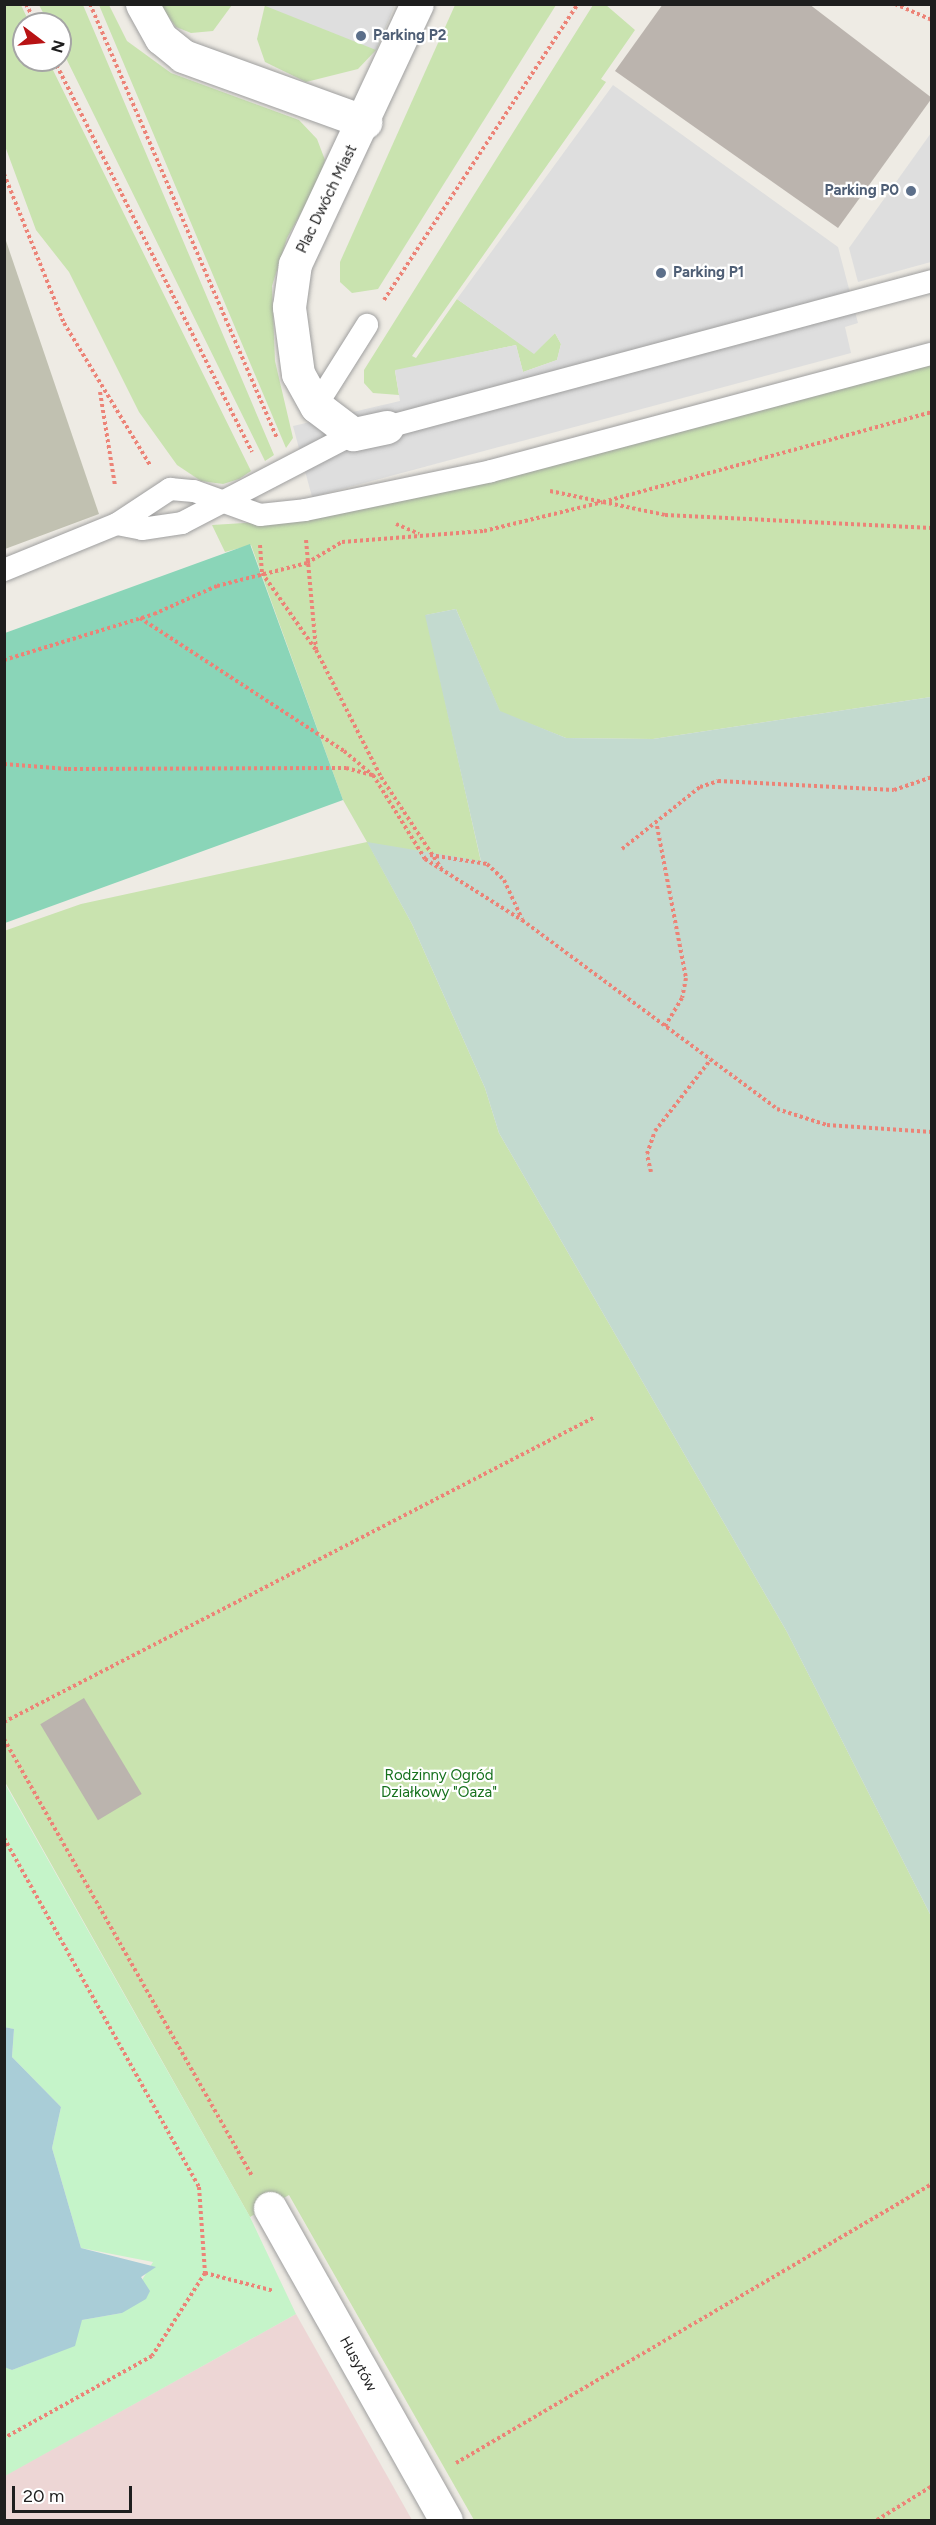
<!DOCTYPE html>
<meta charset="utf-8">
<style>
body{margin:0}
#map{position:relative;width:936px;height:2525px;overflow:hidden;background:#eeebe4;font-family:Figtree,sans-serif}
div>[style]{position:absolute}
.commercial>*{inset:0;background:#edd6d5}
.construction>*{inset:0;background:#c1c1b1}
.grass>*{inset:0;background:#c9e3af}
.wetland>*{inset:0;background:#c3dacf}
.park>*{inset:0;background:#c5f4c9}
.pitch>*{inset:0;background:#8ad5b8}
.parking>*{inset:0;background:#dedede}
.water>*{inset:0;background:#a9cdd7}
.building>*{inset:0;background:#bbb4ae;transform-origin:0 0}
.path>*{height:4px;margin-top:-2px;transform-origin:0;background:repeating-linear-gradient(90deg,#ec8377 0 3px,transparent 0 6px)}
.roads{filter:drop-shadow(0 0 2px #9f9f9f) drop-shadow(0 0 2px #9f9f9f)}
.lane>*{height:22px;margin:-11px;padding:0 11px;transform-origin:11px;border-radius:11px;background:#fff}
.street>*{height:33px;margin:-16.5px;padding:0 16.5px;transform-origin:16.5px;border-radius:16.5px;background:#fff}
.dots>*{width:16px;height:16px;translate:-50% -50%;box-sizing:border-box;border:3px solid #fff;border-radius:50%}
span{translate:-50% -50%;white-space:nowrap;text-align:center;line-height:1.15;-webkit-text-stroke:4.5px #fff;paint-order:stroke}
.service-label{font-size:15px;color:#4e5e75;font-weight:700}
.left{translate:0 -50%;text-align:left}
.right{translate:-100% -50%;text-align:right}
.street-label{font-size:15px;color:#1e1e1e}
.park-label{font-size:15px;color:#16711d}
.frame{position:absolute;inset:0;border:6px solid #1e1e1e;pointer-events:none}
.north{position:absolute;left:12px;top:12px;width:60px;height:60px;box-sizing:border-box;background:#fff;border:2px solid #a5a5a5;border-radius:50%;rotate:106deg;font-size:16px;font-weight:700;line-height:24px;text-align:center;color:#1e1e1e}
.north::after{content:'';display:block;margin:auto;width:21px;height:27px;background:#b81314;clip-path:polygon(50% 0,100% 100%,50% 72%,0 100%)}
.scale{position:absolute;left:12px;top:2486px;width:120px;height:27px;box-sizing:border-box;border:3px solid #1e1e1e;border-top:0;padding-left:8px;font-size:18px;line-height:21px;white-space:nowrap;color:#1e1e1e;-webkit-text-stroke:4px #fff;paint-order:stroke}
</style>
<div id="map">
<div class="commercial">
<i style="clip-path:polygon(296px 2314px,412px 2520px,5px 2520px,4px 2476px)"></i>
</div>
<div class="construction">
<i style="clip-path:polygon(4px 235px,99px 514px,5px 549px,4px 549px)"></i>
</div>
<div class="grass">
<i style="clip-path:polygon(5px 4px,21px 5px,30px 24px,24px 24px,24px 60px,48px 60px,251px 471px,239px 479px,223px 484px,201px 481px,177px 465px,139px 412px,69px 272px,36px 230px,5px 146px)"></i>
<i style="clip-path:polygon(39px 5px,83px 5px,274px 455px,265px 461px,60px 46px,60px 24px,49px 24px)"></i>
<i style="clip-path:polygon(99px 5px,109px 5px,127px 41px,171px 73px,299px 120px,317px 139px,325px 160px,318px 183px,287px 238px,272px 286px,275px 361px,293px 438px,286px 448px)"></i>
<i style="clip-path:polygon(160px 5px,232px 5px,213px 31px,191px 33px,176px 27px)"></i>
<i style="clip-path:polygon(265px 5px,388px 21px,376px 50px,358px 69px,306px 82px,265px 62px,257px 39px)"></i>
<i style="clip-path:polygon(455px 5px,556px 5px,378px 289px,352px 293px,340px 282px,340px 262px)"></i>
<i style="clip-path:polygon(593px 5px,606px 5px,635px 30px,601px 79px,606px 82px,412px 356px,416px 358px,457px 299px,534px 353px,555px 333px,561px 344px,557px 360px,523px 372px,516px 345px,395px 371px,399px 395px,373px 393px,364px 383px,364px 370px)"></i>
<i style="clip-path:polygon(931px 365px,931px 697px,653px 739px,566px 738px,500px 712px,456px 609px,426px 615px,481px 862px,368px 843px,412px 924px,485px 1088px,499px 1133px,787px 1632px,931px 1916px,931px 2520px,474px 2520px,289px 2195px,250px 2217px,5px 1782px,4px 931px,81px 904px,367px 842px,343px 800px,251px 545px,225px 552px,212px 525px,295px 520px)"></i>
</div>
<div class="wetland">
<i style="clip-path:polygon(456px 609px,500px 711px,566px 738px,653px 739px,931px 697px,931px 1916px,787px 1632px,499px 1133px,485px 1088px,412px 924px,367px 842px,481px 861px,425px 615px)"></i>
</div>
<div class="park">
<i style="clip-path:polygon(4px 1782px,250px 2217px,296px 2314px,5px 2476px,5px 2367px,12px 2370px,48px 2356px,82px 2320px,122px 2313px,153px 2262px,81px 2248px,52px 2148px,61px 2107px,12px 2057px,14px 2029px,4px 2027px)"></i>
</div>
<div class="pitch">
<i style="clip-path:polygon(250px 544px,343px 800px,5px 923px,5px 633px)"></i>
</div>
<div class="parking">
<i style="clip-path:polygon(263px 5px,395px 5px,376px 50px)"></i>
<i style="clip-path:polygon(613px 85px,838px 247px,858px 323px,845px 327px,851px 353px,312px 497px,293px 426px,400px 401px,395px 370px,516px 345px,523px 372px,557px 360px,561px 344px,555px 333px,534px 354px,457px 299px)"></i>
<i style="clip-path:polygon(931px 133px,931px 262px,858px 282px,849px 248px)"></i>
</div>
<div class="water">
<i style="clip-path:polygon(4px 2027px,14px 2029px,12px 2057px,61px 2107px,52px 2148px,81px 2248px,156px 2267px,141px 2277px,150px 2291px,146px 2299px,122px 2313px,82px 2320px,75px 2346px,12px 2370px,4px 2367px)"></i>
</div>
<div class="building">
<i style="clip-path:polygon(663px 4px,809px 4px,932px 98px,838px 228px,615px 71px)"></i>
<i style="left:84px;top:1698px;width:112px;height:51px;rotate:59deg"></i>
</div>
<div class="path">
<i style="left:26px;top:4px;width:22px;rotate:63deg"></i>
<i style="left:90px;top:4px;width:473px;rotate:66.7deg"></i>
<i style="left:895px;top:4px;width:40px;rotate:23.4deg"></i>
<i style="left:54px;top:60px;width:439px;rotate:63.2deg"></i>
<i style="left:4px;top:174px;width:161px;rotate:68.1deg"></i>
<i style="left:64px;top:323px;width:166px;rotate:58.8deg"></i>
<i style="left:384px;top:300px;width:354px;rotate:-56.8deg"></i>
<i style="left:100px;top:392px;width:95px;rotate:80.9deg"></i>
<i style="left:550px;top:491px;width:54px;rotate:11.7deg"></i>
<i style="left:603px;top:502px;width:341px;rotate:-15.3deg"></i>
<i style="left:396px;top:524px;width:25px;rotate:23deg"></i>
<i style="left:306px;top:540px;width:110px;rotate:84.8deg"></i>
<i style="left:260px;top:545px;width:28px;rotate:86deg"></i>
<i style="left:262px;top:573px;width:94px;rotate:55deg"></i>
<i style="left:316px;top:650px;width:143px;rotate:62.9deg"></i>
<i style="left:381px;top:777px;width:109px;rotate:56.6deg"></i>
<i style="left:140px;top:618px;width:244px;rotate:33.1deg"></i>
<i style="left:344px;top:751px;width:38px;rotate:40deg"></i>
<i style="left:373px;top:775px;width:99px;rotate:58.2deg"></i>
<i style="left:425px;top:859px;width:115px;rotate:32.2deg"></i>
<i style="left:522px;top:920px;width:317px;rotate:36.5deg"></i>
<i style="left:777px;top:1109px;width:52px;rotate:17.7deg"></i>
<i style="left:827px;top:1125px;width:105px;rotate:3.8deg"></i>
<i style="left:4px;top:660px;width:157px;rotate:-17deg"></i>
<i style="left:154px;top:614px;width:69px;rotate:-24deg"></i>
<i style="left:217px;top:586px;width:93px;rotate:-14.3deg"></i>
<i style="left:307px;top:563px;width:41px;rotate:-31deg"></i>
<i style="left:342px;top:542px;width:142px;rotate:-4.4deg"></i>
<i style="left:484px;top:531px;width:122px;rotate:-13.7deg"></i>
<i style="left:603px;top:502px;width:63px;rotate:11.8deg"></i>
<i style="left:665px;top:515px;width:267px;rotate:2.8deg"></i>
<i style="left:4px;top:764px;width:64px;rotate:4.5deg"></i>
<i style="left:68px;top:769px;width:278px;rotate:-0.2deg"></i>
<i style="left:346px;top:768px;width:27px;rotate:15deg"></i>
<i style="left:657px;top:826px;width:155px;rotate:79.2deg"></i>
<i style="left:686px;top:978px;width:20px;rotate:101deg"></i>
<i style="left:682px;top:998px;width:33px;rotate:121deg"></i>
<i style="left:622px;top:849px;width:100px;rotate:-38.5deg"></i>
<i style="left:700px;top:787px;width:19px;rotate:-18deg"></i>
<i style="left:718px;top:781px;width:176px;rotate:2.9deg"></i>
<i style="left:894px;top:790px;width:40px;rotate:-18.9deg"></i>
<i style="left:430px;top:855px;width:58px;rotate:9deg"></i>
<i style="left:487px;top:864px;width:23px;rotate:43deg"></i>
<i style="left:504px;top:880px;width:43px;rotate:65.2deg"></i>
<i style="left:651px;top:1172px;width:18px;rotate:-103deg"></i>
<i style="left:647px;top:1154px;width:24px;rotate:-71deg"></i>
<i style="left:655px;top:1131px;width:91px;rotate:-52.1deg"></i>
<i style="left:4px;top:1722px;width:665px;rotate:-27.3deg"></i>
<i style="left:4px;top:1739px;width:502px;rotate:60.42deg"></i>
<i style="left:4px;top:1838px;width:400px;rotate:60.8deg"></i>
<i style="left:199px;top:2187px;width:86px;rotate:86deg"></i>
<i style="left:205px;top:2273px;width:98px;rotate:122.6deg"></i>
<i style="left:152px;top:2356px;width:169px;rotate:151deg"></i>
<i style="left:205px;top:2273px;width:71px;rotate:14.6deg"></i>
<i style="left:456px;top:2463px;width:552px;rotate:-30.38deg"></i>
<i style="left:877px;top:2520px;width:65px;rotate:-31.7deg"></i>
</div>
<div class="roads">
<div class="lane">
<i style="left:316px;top:406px;width:96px;rotate:-57.8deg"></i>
<i style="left:387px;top:427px;width:564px;rotate:-15deg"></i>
<i style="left:117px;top:524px;width:25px;rotate:11deg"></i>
<i style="left:142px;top:529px;width:40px;rotate:-8.5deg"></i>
<i style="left:182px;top:523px;width:193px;rotate:-27.5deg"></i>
<i style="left:4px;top:570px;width:122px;rotate:-22.2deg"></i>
<i style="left:117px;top:524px;width:64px;rotate:-33.4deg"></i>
<i style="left:170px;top:489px;width:24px;rotate:5deg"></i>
<i style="left:194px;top:491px;width:70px;rotate:20deg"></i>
<i style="left:260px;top:515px;width:45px;rotate:-6.3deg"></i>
<i style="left:305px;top:510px;width:190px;rotate:-11.8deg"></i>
<i style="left:491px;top:471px;width:456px;rotate:-14.9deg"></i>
</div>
<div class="street">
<i style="left:142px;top:4px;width:39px;rotate:61deg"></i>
<i style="left:161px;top:38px;width:28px;rotate:39deg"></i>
<i style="left:183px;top:56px;width:194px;rotate:19.9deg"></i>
<i style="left:387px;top:427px;width:35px;rotate:168deg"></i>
<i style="left:353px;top:434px;width:46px;rotate:-142.9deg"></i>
<i style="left:316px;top:406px;width:37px;rotate:-119deg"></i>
<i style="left:298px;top:374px;width:68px;rotate:-97.7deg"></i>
<i style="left:289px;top:307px;width:43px;rotate:-82.1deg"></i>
<i style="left:295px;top:264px;width:287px;rotate:-64.9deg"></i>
<i style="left:270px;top:2208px;width:358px;rotate:60.6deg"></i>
</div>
</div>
<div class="dots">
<i style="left:361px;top:36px;background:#5c6f8a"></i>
<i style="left:911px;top:191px;background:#5c6f8a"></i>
<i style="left:661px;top:273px;background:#5c6f8a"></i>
</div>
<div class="service-label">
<span class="left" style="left:373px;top:36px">Parking P2</span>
<span class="right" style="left:899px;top:191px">Parking P0</span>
<span class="left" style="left:673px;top:273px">Parking P1</span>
</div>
<div class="street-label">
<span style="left:327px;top:199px;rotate:-64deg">Plac Dwóch Miast</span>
<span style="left:358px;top:2364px;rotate:61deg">Husytów</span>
</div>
<div class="park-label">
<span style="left:439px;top:1784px">Rodzinny Ogród<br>Działkowy "Oaza"</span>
</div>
<div class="frame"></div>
<div class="north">N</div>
<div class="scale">20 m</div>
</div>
